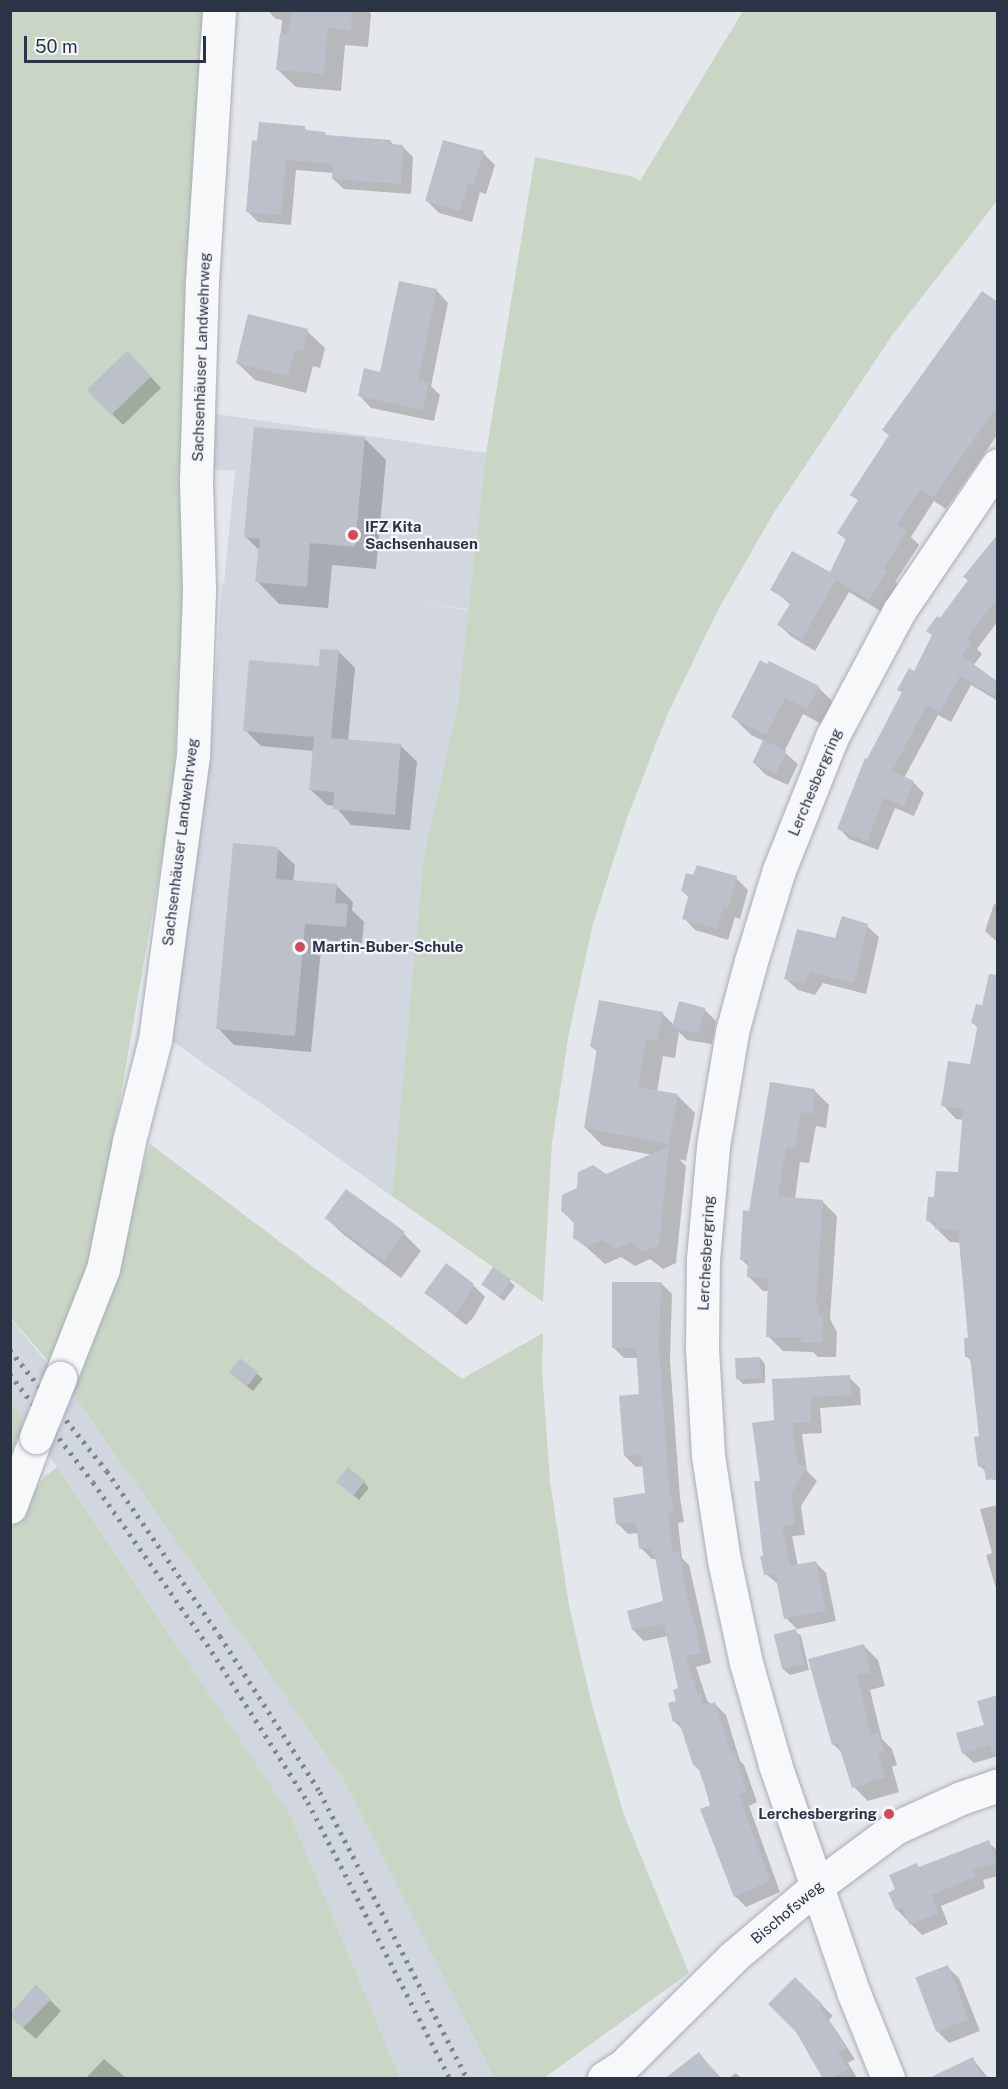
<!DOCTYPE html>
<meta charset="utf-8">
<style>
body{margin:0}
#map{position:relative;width:1008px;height:2089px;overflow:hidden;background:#e4e7ec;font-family:"Public Sans",sans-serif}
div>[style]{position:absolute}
.built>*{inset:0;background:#d2d6de}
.green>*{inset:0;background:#c9d6c5}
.shadow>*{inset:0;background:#0003}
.building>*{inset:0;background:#bbc0ca;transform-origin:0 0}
.roads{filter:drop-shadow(0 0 2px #a9aeb7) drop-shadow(0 0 2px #a9aeb7)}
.minor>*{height:33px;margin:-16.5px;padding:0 16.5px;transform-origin:16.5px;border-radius:16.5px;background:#f7f8fa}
.rail>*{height:4.5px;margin-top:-2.25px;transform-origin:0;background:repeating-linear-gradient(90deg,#7d8696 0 3px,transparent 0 9px)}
.bridges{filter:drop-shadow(0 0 2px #a9aeb7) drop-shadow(0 0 2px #a9aeb7)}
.minor-bridge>*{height:33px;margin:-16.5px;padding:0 16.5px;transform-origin:16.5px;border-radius:16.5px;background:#f7f8fa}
.dots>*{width:16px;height:16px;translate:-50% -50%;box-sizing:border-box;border:3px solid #f4f6f9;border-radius:50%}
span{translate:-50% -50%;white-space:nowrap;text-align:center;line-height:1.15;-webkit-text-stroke:4.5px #f4f6f9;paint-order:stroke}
.street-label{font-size:15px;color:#2b3445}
.poi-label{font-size:15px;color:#2b3445;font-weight:700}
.left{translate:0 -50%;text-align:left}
.right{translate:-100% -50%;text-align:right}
.frame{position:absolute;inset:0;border:12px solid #2b3445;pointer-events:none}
.scale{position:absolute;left:24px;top:36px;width:182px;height:27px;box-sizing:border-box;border:3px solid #2b3445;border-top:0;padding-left:8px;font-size:18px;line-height:21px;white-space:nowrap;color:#2b3445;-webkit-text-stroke:4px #f4f6f9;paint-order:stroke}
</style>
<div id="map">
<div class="built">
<i style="clip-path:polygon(216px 414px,486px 453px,469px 609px,409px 603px,469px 610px,458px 705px,424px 854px,392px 1196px,171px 1040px,210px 757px,222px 583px,224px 583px,235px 471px,211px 469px)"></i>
<i style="clip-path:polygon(10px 1318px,72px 1393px,345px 1782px,494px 2078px,400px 2078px,290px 1814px,57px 1467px,11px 1403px)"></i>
</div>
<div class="green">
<i style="clip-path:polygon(10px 11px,209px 11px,174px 790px,89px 1277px,49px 1362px,10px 1317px)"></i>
<i style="clip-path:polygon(743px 11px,997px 11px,997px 201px,893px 334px,773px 514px,718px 610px,668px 713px,627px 818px,593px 924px,569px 1033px,552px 1143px,543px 1302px,392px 1196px,424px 854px,458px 705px,486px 453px,535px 157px,634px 177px,640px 181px)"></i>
<i style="clip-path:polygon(150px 1144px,462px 1379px,543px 1333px,542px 1369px,550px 1481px,569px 1606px,592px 1705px,624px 1815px,689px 1973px,544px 2078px,494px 2078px,345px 1782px,72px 1393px)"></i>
<i style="clip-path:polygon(11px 1403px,24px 1420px,11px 1453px)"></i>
<i style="clip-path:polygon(57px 1467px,290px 1814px,400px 2078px,11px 2078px,11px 1529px,44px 1477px)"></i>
</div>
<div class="shadow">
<i style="clip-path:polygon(267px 10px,368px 10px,371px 14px,368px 47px,345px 45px,341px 91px,296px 87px,278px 70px,282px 20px,276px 19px)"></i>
<i style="clip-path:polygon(304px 128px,309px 132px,325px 133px,328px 137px,390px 141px,395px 146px,402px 146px,413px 157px,411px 194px,344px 189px,333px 179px,334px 173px,296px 170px,291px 225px,258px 222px,248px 212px,259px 142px)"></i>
<i style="clip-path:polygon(483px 153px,495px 165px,486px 194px,480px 192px,472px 222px,439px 213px,427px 201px)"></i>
<i style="clip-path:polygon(400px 283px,437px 291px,448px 303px,431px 386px,440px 395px,434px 421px,371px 408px,360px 396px,381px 373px)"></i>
<i style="clip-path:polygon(998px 304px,998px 434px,946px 509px,934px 501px,911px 537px,919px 545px,895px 582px,899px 585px,882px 612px,849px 592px,815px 651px,792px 637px,779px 625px,791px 605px,772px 589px,831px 575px,847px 541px,839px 533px,859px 501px,852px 495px)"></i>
<i style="clip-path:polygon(307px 331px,325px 348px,320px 368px,313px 366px,306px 393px,255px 380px,237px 363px)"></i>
<i style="clip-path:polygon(139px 364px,161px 388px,123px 425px,111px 413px)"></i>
<i style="clip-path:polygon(364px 438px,386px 460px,376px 569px,332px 565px,328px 608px,279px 604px,257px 581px,260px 551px,246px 537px)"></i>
<i style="clip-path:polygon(998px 537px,998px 621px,977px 649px,982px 654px,973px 666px,998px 684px,998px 701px,971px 685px,951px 722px,938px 715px,904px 778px,913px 782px,924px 793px,914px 816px,895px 808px,878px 850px,849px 839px,839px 828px,868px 761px,903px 694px,899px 689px,914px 673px,933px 636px,928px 631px,941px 620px,969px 581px,965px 577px)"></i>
<i style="clip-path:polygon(339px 652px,355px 668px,348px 741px,400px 745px,417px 762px,410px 830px,351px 825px,335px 806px,327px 805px,310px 789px,314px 751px,261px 746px,245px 730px)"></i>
<i style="clip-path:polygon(768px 666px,818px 687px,836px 705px,825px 726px,803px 714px,784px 752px,798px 764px,788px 785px,766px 775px,754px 763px,764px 741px,751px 735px,733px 717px)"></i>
<i style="clip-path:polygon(278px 849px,295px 865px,293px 882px,336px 885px,353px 902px,352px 910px,364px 922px,362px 943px,322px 940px,311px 1052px,234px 1045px,218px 1028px)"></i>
<i style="clip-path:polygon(694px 877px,736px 878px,748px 890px,740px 919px,735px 917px,728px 940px,695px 930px,684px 918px,690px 898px,682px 891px)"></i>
<i style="clip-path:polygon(994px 904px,998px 905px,998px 943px,985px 931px)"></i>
<i style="clip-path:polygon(867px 926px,879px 937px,866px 994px,823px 983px,815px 995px,798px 990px,786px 979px,836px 940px)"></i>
<i style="clip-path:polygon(998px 982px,998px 1479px,994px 1480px,980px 1466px,981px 1437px,972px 1362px,967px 1357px,970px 1339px,961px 1243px,950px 1242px,928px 1220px,935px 1199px,960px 1174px,964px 1120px,956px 1119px,943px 1105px,971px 1066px,979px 1029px,973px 1023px)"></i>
<i style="clip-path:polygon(704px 1009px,716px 1021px,712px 1044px,687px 1040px,679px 1032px,675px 1058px,663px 1056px,657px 1092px,677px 1095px,695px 1113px,686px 1161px,679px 1159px,686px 1166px,676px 1263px,663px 1269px,650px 1259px,635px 1266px,621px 1257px,605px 1264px,575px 1237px,575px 1224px,562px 1211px,606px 1176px,654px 1155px,603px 1146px,585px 1128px,598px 1052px,592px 1047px,662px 1013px,676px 1027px)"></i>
<i style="clip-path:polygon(771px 1084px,814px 1090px,829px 1105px,826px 1128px,816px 1126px,809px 1163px,800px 1162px,795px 1199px,822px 1201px,837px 1216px,830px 1319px,837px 1332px,836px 1357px,818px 1357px,813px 1352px,783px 1351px,768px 1336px,769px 1291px,763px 1291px,748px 1276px,749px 1267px,742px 1260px)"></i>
<i style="clip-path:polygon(326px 1218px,404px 1234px,421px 1251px,401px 1278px,344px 1235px)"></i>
<i style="clip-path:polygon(510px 1281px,515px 1286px,504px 1301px,488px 1289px)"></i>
<i style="clip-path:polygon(661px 1283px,672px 1294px,670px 1360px,680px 1498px,684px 1522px,678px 1523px,682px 1558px,689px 1565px,711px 1663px,696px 1667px,707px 1700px,711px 1705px,715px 1704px,726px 1715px,740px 1761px,744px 1765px,757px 1802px,749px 1806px,780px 1892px,746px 1907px,735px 1896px,701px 1772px,694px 1765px,684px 1731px,675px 1722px,679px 1689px,668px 1636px,644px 1641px,633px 1630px,665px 1602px,657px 1559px,652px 1559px,641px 1548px,639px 1533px,628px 1534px,617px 1523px,647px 1495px,643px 1466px,636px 1467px,625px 1456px,641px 1395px,638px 1358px,624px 1358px,613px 1347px)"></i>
<i style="clip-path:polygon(473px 1285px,485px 1297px,473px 1318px,466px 1325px,426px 1293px)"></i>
<i style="clip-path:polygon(760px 1358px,765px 1364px,765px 1383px,743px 1384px,738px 1379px)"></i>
<i style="clip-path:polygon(241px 1360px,263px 1379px,253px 1391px,236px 1378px)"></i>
<i style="clip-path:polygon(849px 1377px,860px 1388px,861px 1405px,820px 1408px,822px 1433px,802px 1434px,807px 1471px,817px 1481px,801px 1506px,805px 1535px,792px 1536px,798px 1566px,815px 1562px,826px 1573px,836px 1621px,797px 1629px,786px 1618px,779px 1585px,766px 1574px,761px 1482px,776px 1422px,773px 1380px)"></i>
<i style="clip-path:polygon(364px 1482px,369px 1488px,359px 1500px,344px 1487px)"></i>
<i style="clip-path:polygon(998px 1505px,998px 1595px,986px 1555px,992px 1553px,980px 1509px)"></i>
<i style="clip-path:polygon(795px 1631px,801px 1636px,809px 1670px,790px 1675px,784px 1670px)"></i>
<i style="clip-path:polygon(864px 1646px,878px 1660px,885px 1686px,870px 1690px,882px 1739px,892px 1749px,897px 1765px,892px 1767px,899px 1792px,868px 1801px,854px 1787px,844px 1755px,833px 1744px)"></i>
<i style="clip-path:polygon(998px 1697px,998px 1756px,974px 1763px,963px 1753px,986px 1726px)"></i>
<i style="clip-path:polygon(988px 1842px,998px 1851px,998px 1876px,983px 1880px,985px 1888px,941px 1906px,948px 1924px,922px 1935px,897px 1910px,920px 1868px)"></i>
<i style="clip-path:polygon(947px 1967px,959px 1978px,980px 2031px,949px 2043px,937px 2031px)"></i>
<i style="clip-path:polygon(795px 1979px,833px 2016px,829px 2020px,855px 2059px,848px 2063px,857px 2078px,823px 2078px)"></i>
<i style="clip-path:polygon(50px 2000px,61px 2011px,36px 2039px,22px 2027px)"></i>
<i style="clip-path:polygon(699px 2054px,721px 2078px,666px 2078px)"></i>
<i style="clip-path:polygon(104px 2059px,126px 2078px,86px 2078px)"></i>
<i style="clip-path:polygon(973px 2059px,988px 2078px,948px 2078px)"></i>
<i style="clip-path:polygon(736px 2073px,741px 2078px,729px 2078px)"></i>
</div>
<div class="building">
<i style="clip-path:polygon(293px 10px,352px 10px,351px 30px,328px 28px,324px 74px,276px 70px,280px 33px,288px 34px)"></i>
<i style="clip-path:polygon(259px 122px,305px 126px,305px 130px,325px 132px,325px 135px,391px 140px,390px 144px,403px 145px,401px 184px,332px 179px,333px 164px,286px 160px,281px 215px,246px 212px,252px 140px,257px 141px)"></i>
<i style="clip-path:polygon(443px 140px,484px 151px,474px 184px,469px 182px,460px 211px,425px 201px)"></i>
<i style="clip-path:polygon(399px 281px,437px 289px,418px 380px,429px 382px,423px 410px,358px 396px,364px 368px,380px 372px)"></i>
<i style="clip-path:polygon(982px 291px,998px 302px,998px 404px,933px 498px,921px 489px,897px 525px,907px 531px,883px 569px,887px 571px,869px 600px,836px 580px,802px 639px,777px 625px,791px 602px,770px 590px,792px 551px,830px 572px,846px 539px,837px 533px,858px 500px,850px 495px,889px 435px,882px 430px)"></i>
<i style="clip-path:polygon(248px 314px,308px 329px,303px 351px,295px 350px,288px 376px,236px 363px)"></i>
<i style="left:127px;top:351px;width:35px;height:56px;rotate:46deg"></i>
<i style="clip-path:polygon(254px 427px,365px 437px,355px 547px,310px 543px,307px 587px,255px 582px,260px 539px,244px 537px)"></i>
<i style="clip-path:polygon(998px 534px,998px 597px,967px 638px,972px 642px,962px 656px,998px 682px,998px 688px,993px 696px,960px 676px,940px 712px,927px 705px,892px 771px,914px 781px,904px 806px,884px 798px,867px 841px,837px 829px,865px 758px,867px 759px,902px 692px,897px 690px,909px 668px,914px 671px,932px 635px,926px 631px,937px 616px,940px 618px,968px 580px,963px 577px)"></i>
<i style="clip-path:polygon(320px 649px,339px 650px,331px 738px,401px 744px,395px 815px,333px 809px,334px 792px,309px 790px,314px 737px,243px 731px,249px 660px,319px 666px)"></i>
<i style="clip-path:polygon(760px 660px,767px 664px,769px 661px,819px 686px,807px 709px,785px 698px,766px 735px,731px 717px)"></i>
<i style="left:763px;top:740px;width:26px;height:25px;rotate:25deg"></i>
<i style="clip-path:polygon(233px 843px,278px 847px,276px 879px,337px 884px,335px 903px,348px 904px,346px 927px,305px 924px,295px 1036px,216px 1029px)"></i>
<i style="clip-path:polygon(697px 865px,737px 876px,728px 908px,723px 907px,717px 929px,682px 919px,689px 894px,681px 891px,686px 873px,693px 875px)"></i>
<i style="clip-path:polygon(842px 916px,868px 924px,854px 983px,811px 972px,803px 984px,784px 979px,797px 929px,835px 938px)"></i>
<i style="clip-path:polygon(989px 974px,998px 975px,998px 1479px,986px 1480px,984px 1466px,978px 1467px,974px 1437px,979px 1436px,970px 1357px,965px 1357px,964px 1338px,968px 1338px,958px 1230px,935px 1229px,936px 1222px,926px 1221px,928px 1197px,934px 1197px,936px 1171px,958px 1172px,963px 1109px,941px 1106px,948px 1061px,970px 1064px,978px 1025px,971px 1023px,976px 1004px,982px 1005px)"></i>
<i style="clip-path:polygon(599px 1000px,663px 1012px,657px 1041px,646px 1039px,638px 1087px,678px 1094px,669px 1144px,584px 1128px,597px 1048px,590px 1047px)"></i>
<i style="left:679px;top:1001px;width:27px;height:27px;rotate:15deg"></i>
<i style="clip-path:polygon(770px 1082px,815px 1089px,812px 1114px,801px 1112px,795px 1149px,786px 1148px,778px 1196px,823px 1200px,816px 1305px,818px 1305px,818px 1315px,823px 1315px,822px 1343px,801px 1342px,801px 1338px,766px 1337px,768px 1278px,747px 1277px,748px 1260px,740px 1260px,743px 1210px,749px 1211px)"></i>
<i style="clip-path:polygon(669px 1146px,659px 1245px,644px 1252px,631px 1242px,616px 1249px,602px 1240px,586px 1247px,573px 1238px,574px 1221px,561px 1211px,562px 1195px,577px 1188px,578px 1172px,593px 1165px,606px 1174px)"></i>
<i style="left:346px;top:1189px;width:73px;height:36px;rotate:36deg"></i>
<i style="clip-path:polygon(446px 1263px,474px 1284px,462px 1306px,454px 1314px,424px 1293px)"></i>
<i style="left:493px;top:1267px;width:22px;height:21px;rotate:34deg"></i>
<i style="clip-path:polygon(612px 1282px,661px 1282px,659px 1348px,669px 1486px,674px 1512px,668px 1513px,673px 1553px,679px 1552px,691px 1616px,693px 1615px,701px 1653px,686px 1656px,698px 1694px,701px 1693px,703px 1706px,715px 1702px,731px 1753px,734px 1752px,747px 1791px,739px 1795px,770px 1881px,734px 1897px,700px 1809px,711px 1805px,697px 1764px,693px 1765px,679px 1721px,673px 1722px,668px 1703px,676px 1701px,673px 1690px,678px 1688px,664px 1624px,632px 1630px,627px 1611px,663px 1601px,655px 1557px,653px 1557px,651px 1548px,639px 1549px,636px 1522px,616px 1524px,613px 1498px,645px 1493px,641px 1455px,624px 1456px,619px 1396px,639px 1394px,636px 1348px,612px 1348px)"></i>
<i style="left:760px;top:1357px;width:21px;height:25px;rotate:87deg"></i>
<i style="left:240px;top:1358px;width:23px;height:18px;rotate:38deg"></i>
<i style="clip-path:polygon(850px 1375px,851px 1395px,810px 1397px,811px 1422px,792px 1423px,797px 1462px,807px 1468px,791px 1494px,795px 1524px,782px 1526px,790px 1566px,816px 1561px,826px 1611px,784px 1619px,775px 1573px,764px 1575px,760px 1556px,763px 1556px,754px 1481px,760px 1481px,752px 1423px,774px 1420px,772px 1379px)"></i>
<i style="left:348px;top:1467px;width:22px;height:19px;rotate:39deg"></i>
<i style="left:796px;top:1629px;width:36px;height:23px;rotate:76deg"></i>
<i style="clip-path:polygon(864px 1644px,871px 1672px,857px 1676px,871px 1735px,878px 1733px,884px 1751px,878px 1753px,886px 1777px,852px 1788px,838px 1743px,832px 1745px,808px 1659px)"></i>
<i style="clip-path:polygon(998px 1695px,998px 1754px,993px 1754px,990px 1745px,962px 1754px,956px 1733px,984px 1725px,977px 1701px)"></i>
<i style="clip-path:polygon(989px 1840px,997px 1863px,973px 1869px,975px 1877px,931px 1895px,938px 1913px,910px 1925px,902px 1907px,896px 1910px,888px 1893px,895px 1889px,889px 1875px,917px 1863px,919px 1867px)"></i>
<i style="left:948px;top:1965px;width:58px;height:35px;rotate:69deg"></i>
<i style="clip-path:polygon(795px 1977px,823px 2005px,820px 2008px,846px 2048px,838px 2052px,848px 2069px,832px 2079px,823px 2079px,796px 2032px,768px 2004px)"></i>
<i style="clip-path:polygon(36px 1985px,51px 1999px,23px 2028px,10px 2017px,10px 2013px)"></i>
<i style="clip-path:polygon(699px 2052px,719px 2079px,664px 2079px)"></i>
<i style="clip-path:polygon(973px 2057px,983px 2079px,927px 2079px)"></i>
</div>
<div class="roads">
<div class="minor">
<i style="left:60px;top:1378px;width:117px;rotate:-68.5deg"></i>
<i style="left:103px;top:1269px;width:131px;rotate:-78.5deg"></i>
<i style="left:129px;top:1141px;width:104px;rotate:-75.6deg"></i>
<i style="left:155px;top:1040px;width:287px;rotate:-82.4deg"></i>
<i style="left:193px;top:756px;width:167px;rotate:-87.9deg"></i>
<i style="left:199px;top:589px;width:108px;rotate:-91.6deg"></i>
<i style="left:196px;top:481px;width:200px;rotate:-88.3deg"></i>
<i style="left:202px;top:281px;width:272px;rotate:-86.4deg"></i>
<i style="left:10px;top:1507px;width:75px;rotate:-69.6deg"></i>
<i style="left:604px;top:2078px;width:22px;rotate:-32deg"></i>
<i style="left:623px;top:2066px;width:155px;rotate:-44.7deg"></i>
<i style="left:733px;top:1957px;width:110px;rotate:-40.2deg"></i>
<i style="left:817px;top:1886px;width:97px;rotate:-36.6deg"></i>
<i style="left:895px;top:1828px;width:72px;rotate:-24.4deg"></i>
<i style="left:961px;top:1798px;width:39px;rotate:-19deg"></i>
<i style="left:888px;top:2078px;width:91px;rotate:-112deg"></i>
<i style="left:854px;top:1994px;width:243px;rotate:-109deg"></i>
<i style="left:775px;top:1764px;width:105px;rotate:-106deg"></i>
<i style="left:746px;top:1663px;width:105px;rotate:-102.1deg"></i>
<i style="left:724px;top:1560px;width:105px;rotate:-98.7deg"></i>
<i style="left:708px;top:1456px;width:106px;rotate:-93.2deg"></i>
<i style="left:702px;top:1350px;width:91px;rotate:-89.4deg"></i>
<i style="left:703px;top:1259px;width:113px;rotate:-84.9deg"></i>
<i style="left:713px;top:1146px;width:116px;rotate:-80.5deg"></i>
<i style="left:732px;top:1032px;width:73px;rotate:-75deg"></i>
<i style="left:751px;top:961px;width:95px;rotate:-72.9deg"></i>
<i style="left:779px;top:870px;width:143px;rotate:-68.3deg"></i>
<i style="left:832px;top:737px;width:143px;rotate:-62deg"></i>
<i style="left:899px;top:611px;width:176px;rotate:-55.9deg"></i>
</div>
</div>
<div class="rail">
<i style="left:10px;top:1350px;width:155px;rotate:51.3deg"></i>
<i style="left:107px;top:1471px;width:200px;rotate:55.6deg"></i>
<i style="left:220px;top:1636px;width:185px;rotate:57.3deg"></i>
<i style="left:320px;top:1792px;width:322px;rotate:62.8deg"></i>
<i style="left:10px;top:1374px;width:136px;rotate:52.5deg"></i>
<i style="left:93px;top:1482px;width:198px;rotate:54.9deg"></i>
<i style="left:207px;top:1644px;width:188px;rotate:57.4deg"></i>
<i style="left:308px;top:1802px;width:310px;rotate:62.8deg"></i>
</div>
<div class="bridges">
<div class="minor-bridge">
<i style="left:36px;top:1437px;width:64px;rotate:-67.9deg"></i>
</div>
</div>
<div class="dots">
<i style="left:353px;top:535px;background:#d1495b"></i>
<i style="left:300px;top:947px;background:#d1495b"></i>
<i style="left:889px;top:1814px;background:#d1495b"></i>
</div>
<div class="street-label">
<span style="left:201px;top:357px;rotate:-88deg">Sachsenhäuser Landwehrweg</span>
<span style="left:815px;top:782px;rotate:-67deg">Lerchesbergring</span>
<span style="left:180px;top:842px;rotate:-83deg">Sachsenhäuser Landwehrweg</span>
<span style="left:706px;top:1253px;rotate:-87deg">Lerchesbergring</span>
<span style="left:787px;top:1912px;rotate:-40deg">Bischofsweg</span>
</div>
<div class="poi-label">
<span class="left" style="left:365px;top:535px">IFZ Kita<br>Sachsenhausen</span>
<span class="left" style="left:312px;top:947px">Martin-Buber-Schule</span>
<span class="right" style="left:877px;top:1814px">Lerchesbergring</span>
</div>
<div class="frame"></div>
<div class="scale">50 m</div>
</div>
